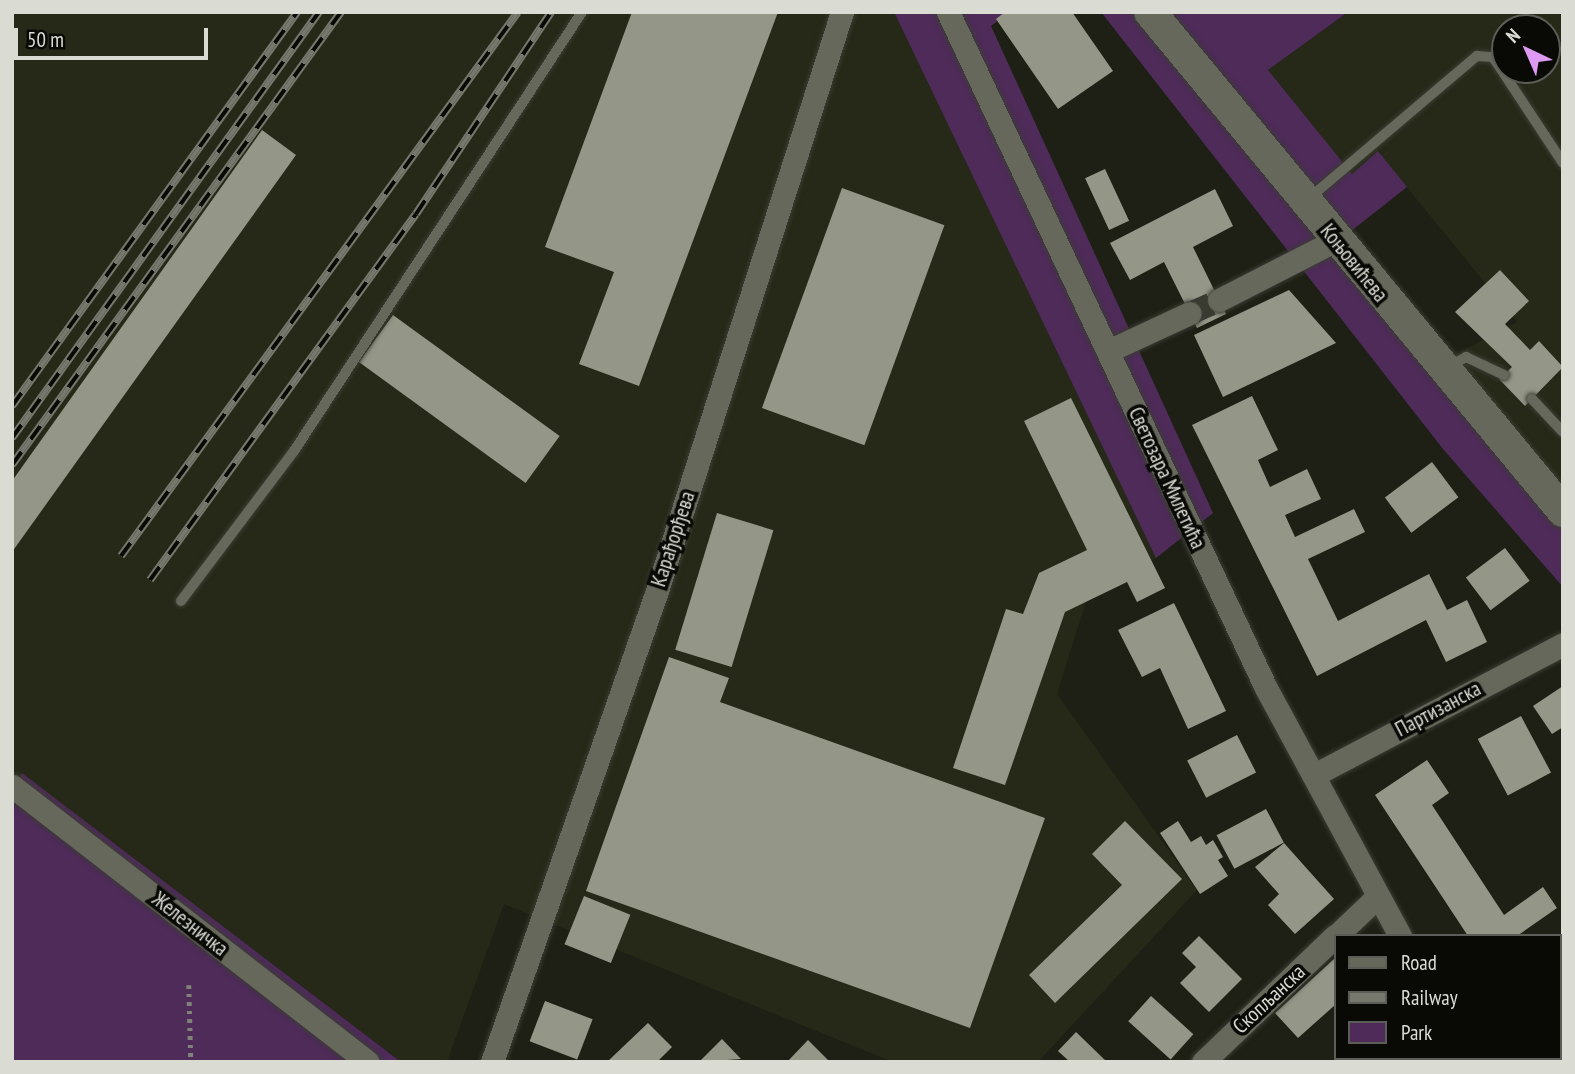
<!DOCTYPE html>
<meta charset="utf-8">
<style>
body{margin:0}
#map{position:relative;width:1575px;height:1074px;overflow:hidden;background:#1e2015;font-family:"PT Sans Narrow",sans-serif}
div>[style]{position:absolute}
.built>*{inset:0;background:#262917}
.green>*{inset:0;background:#4e2b59}
.building>*{inset:0;background:#949688;transform-origin:0 0}
.minor-tunnel>*{height:23px;margin-top:-11.5px;transform-origin:0;background:repeating-linear-gradient(90deg,#3a3c32 0 23px,transparent 0 34px)}
.path>*{height:4.5px;margin-top:-2.25px;transform-origin:0;background:repeating-linear-gradient(90deg,#808278 0 3.5px,transparent 0 8.5px)}
.roads{filter:drop-shadow(0 0 2px #3a3c34) drop-shadow(0 0 2px #3a3c34)}
.service>*{height:10px;margin:-5px;padding:0 5px;transform-origin:5px;border-radius:5px;background:#65685a}
.minor>*{height:23px;margin:-11.5px;padding:0 11.5px;transform-origin:11.5px;border-radius:11.5px;background:#65685a}
.secondary>*{height:32px;margin:-16px;padding:0 16px;transform-origin:16px;border-radius:16px;background:#65685a}
.rail>*{height:8px;margin-top:-4px;transform-origin:0;background:repeating-linear-gradient(90deg,#090905 0 16px,#76786e 0 32px);box-sizing:border-box;border-block:2px solid #76786e}
span{translate:-50% -50%;white-space:nowrap;text-align:center;line-height:1.15;-webkit-text-stroke:7px #090905;paint-order:stroke}
.street-label{font-size:21px;color:#dadcd4}
.frame{position:absolute;inset:0;border:14px solid #dadcd4;pointer-events:none}
.legend{position:absolute;left:1334px;top:934px;width:228px;height:126px;box-sizing:border-box;background:#090905;border:2px solid #5d5d58;margin:0;padding:9px 12px;list-style:none;font-size:21px;color:#dadcd4}
.legend li{display:flex;align-items:center;gap:14px;height:35px}
.legend b{width:35px;border:2px solid #5d5d58}
.north{position:absolute;left:1491px;top:14px;width:70px;height:70px;box-sizing:border-box;background:#090905;border:2px solid #5d5d58;border-radius:50%;rotate:316deg;font-size:19px;font-weight:700;line-height:28px;text-align:center;color:#dadcd4}
.north::after{content:'';display:block;margin:auto;width:24px;height:32px;background:#dd99f3;clip-path:polygon(50% 0,100% 100%,50% 72%,0 100%)}
.scale{position:absolute;left:14px;top:28px;width:194px;height:32px;box-sizing:border-box;border:4px solid #dadcd4;border-top:0;padding-left:9px;font-size:21px;line-height:24px;white-space:nowrap;color:#dadcd4;-webkit-text-stroke:5px #090905;paint-order:stroke}
</style>
<div id="map">
<div class="built">
<i style="clip-path:polygon(12px 12px,894px 12px,1156px 558px,1087px 598px,1057px 694px,1197px 890px,1038px 1062px,893px 1062px,504px 904px,447px 1062px,401px 1062px,22px 774px,12px 793px)"></i>
<i style="clip-path:polygon(evenodd,1348px 12px,1563px 12px,1563px 488px,1451px 357px,1517px 322px,1378px 152px,1352px 175px,1268px 70px,1348px 12px,1505px 28px,1547px 28px,1547px 70px,1505px 70px,1505px 28px)"></i>
</div>
<div class="green">
<i style="clip-path:polygon(894px 12px,1009px 12px,991px 26px,1213px 513px,1156px 558px)"></i>
<i style="clip-path:polygon(1101px 12px,1348px 12px,1268px 70px,1352px 174px,1378px 151px,1407px 187px,1346px 235px,1563px 488px,1563px 587px,1443px 449px)"></i>
<i style="clip-path:polygon(22px 773px,401px 1062px,12px 1062px,12px 793px)"></i>
</div>
<div class="building">
<i style="clip-path:polygon(632px 12px,778px 12px,639px 386px,579px 364px,614px 272px,545px 247px)"></i>
<i style="clip-path:polygon(1005px 12px,1072px 12px,1113px 71px,1058px 109px,996px 19px)"></i>
<i style="clip-path:polygon(262px 130px,296px 155px,12px 552px,12px 481px)"></i>
<i style="left:1105px;top:169px;width:57px;height:22px;rotate:65deg"></i>
<i style="left:842px;top:188px;width:109px;height:234px;rotate:20deg"></i>
<i style="clip-path:polygon(1215px 189px,1233px 226px,1193px 247px,1226px 314px,1197px 328px,1164px 262px,1130px 280px,1110px 243px)"></i>
<i style="clip-path:polygon(1500px 270px,1529px 301px,1505px 324px,1530px 350px,1539px 341px,1563px 367px,1525px 406px,1499px 379px,1512px 367px,1455px 312px)"></i>
<i style="clip-path:polygon(1289px 290px,1336px 343px,1223px 397px,1194px 335px)"></i>
<i style="left:393px;top:315px;width:206px;height:58px;rotate:36deg"></i>
<i style="clip-path:polygon(1252px 396px,1278px 450px,1258px 460px,1270px 487px,1307px 469px,1321px 499px,1285px 515px,1295px 537px,1354px 509px,1365px 532px,1308px 559px,1338px 621px,1429px 574px,1447px 610px,1467px 600px,1487px 642px,1446px 662px,1426px 620px,1317px 676px,1192px 425px)"></i>
<i style="clip-path:polygon(1071px 398px,1165px 588px,1137px 602px,1127px 582px,1065px 612px,1005px 785px,953px 768px,1006px 609px,1023px 614px,1039px 573px,1087px 550px,1024px 421px)"></i>
<i style="left:1432px;top:462px;width:44px;height:59px;rotate:53deg"></i>
<i style="left:717px;top:513px;width:59px;height:143px;rotate:17deg"></i>
<i style="left:1505px;top:548px;width:41px;height:49px;rotate:53deg"></i>
<i style="clip-path:polygon(1174px 603px,1226px 711px,1188px 729px,1160px 668px,1142px 677px,1118px 630px)"></i>
<i style="clip-path:polygon(669px 657px,729px 678px,720px 702px,1045px 818px,970px 1028px,586px 891px)"></i>
<i style="clip-path:polygon(1563px 686px,1563px 727px,1552px 734px,1533px 706px)"></i>
<i style="left:1521px;top:716px;width:64px;height:49px;rotate:62deg"></i>
<i style="left:1237px;top:735px;width:42px;height:56px;rotate:63deg"></i>
<i style="clip-path:polygon(1427px 760px,1449px 793px,1432px 805px,1504px 915px,1543px 887px,1557px 908px,1517px 936px,1468px 936px,1375px 795px)"></i>
<i style="left:1266px;top:809px;width:38px;height:56px;rotate:62deg"></i>
<i style="clip-path:polygon(1125px 821px,1182px 879px,1055px 1003px,1029px 975px,1122px 885px,1092px 854px)"></i>
<i style="clip-path:polygon(1178px 821px,1191px 842px,1201px 836px,1206px 845px,1213px 840px,1223px 857px,1218px 860px,1228px 876px,1200px 894px,1160px 833px)"></i>
<i style="clip-path:polygon(1284px 843px,1334px 899px,1295px 934px,1268px 905px,1279px 894px,1255px 867px)"></i>
<i style="left:584px;top:896px;width:50px;height:52px;rotate:22deg"></i>
<i style="clip-path:polygon(1199px 936px,1242px 979px,1209px 1012px,1180px 983px,1196px 967px,1182px 953px)"></i>
<i style="clip-path:polygon(1335px 958px,1335px 1005px,1298px 1038px,1275px 1013px)"></i>
<i style="left:1151px;top:996px;width:57px;height:34px;rotate:42deg"></i>
<i style="left:545px;top:1001px;width:51px;height:43px;rotate:21deg"></i>
<i style="clip-path:polygon(648px 1023px,672px 1047px,657px 1062px,607px 1062px)"></i>
<i style="clip-path:polygon(1076px 1032px,1107px 1062px,1070px 1062px,1058px 1051px)"></i>
<i style="clip-path:polygon(722px 1039px,741px 1059px,699px 1062px)"></i>
<i style="clip-path:polygon(808px 1040px,830px 1062px,787px 1062px)"></i>
<i style="clip-path:polygon(1345px 1058px,1404px 1058px,1400px 1062px)"></i>
</div>
<div class="minor-tunnel">
<i style="left:1190px;top:313px;width:32px;rotate:-24deg"></i>
</div>
<div class="path">
<i style="left:189px;top:985px;width:77px;rotate:88.5deg"></i>
</div>
<div class="roads">
<div class="service">
<i style="left:1307px;top:200px;width:223px;rotate:-40.3deg"></i>
<i style="left:1477px;top:56px;width:16px;rotate:4deg"></i>
<i style="left:1493px;top:57px;width:127px;rotate:56.6deg"></i>
<i style="left:1448px;top:367px;width:21px;rotate:-29deg"></i>
<i style="left:1466px;top:357px;width:42px;rotate:25.3deg"></i>
<i style="left:1532px;top:399px;width:45px;rotate:46.8deg"></i>
<i style="left:181px;top:601px;width:188px;rotate:-53deg"></i>
<i style="left:294px;top:451px;width:525px;rotate:-56.73deg"></i>
</div>
<div class="minor">
<i style="left:948px;top:12px;width:747px;rotate:64.81deg"></i>
<i style="left:1266px;top:688px;width:282px;rotate:61.6deg"></i>
<i style="left:1219px;top:300px;width:131px;rotate:-27.1deg"></i>
<i style="left:1108px;top:351px;width:90px;rotate:-24.9deg"></i>
<i style="left:1314px;top:775px;width:281px;rotate:-27.7deg"></i>
<i style="left:12px;top:786px;width:450px;rotate:37.8deg"></i>
<i style="left:1336px;top:936px;width:55px;rotate:-43.5deg"></i>
<i style="left:1480px;top:1058px;width:4px;rotate:63deg"></i>
<i style="left:492px;top:1062px;width:496px;rotate:-70.7deg"></i>
<i style="left:656px;top:594px;width:611px;rotate:-72.28deg"></i>
<i style="left:1203px;top:1062px;width:182px;rotate:-43.7deg"></i>
</div>
<div class="secondary">
<i style="left:1150px;top:12px;width:648px;rotate:50.39deg"></i>
</div>
</div>
<div class="rail">
<i style="left:12px;top:406px;width:486px;rotate:-54.1deg"></i>
<i style="left:12px;top:438px;width:525px;rotate:-54.22deg"></i>
<i style="left:12px;top:465px;width:560px;rotate:-54.01deg"></i>
<i style="left:121px;top:556px;width:673px;rotate:-53.88deg"></i>
<i style="left:150px;top:580px;width:452px;rotate:-54deg"></i>
<i style="left:416px;top:214px;width:243px;rotate:-56.2deg"></i>
</div>
<div class="street-label">
<span style="left:1354px;top:263px;rotate:51deg">Коњовићева</span>
<span style="left:1167px;top:478px;rotate:65deg">Светозара Милетића</span>
<span style="left:673px;top:539px;rotate:-72deg">Карађорђева</span>
<span style="left:1438px;top:709px;rotate:-28deg">Партизанска</span>
<span style="left:190px;top:924px;rotate:38deg">Железничка</span>
<span style="left:1269px;top:999px;rotate:-43deg">Скопљанска</span>
</div>
<div class="frame"></div>
<ul class="legend">
<li><b style="height:9px;background:#65685a"></b>Road</li>
<li><b style="height:9px;background:#76786e"></b>Railway</li>
<li><b style="height:19px;background:#4e2b59"></b>Park</li>
</ul>
<div class="north">N</div>
<div class="scale">50 m</div>
</div>
